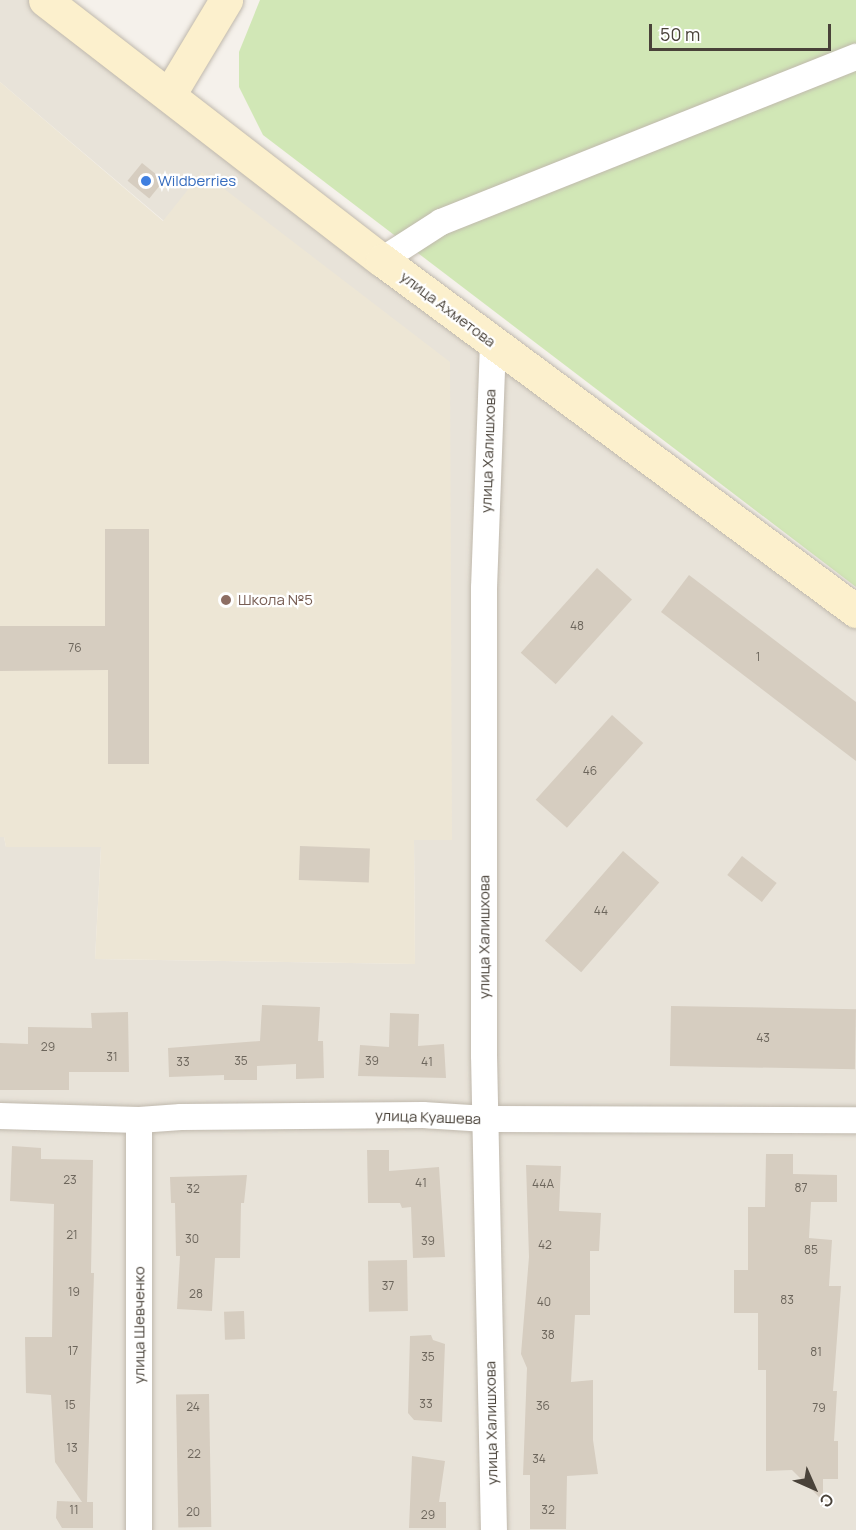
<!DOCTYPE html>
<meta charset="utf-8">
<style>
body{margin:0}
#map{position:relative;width:856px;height:1530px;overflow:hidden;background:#f5f1eb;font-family:Manrope,sans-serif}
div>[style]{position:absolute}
.residential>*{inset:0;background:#e8e3d9}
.education>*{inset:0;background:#ede6d5}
.green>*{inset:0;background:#d1e7b6}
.building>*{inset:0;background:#d6cdc0;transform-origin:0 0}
.roads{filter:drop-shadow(0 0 2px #c0b9ad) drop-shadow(0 0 2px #c0b9ad)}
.minor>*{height:26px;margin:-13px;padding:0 13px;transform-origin:13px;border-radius:13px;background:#fff}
.secondary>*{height:33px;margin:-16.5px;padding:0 16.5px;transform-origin:16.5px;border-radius:16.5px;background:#fcf0cd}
.dots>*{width:16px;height:16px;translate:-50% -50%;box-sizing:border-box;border:3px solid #fff;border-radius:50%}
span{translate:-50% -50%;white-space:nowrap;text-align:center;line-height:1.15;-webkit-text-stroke:4.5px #fff;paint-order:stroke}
.number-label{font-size:12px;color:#6c655b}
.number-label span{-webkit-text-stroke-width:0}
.shop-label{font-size:15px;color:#366cbe}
.left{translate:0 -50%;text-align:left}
.street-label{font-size:15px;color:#494239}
.education-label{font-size:15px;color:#785e54}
.north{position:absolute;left:784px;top:1458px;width:60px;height:60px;-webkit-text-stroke:4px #fff;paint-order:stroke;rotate:135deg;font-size:16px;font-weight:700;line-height:24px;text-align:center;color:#494239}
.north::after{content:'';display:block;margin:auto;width:21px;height:27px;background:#494239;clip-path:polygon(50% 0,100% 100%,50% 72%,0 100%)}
.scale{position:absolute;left:649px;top:24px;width:182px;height:27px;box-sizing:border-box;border:3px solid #494239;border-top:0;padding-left:8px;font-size:18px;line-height:21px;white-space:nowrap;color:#494239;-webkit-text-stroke:4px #fff;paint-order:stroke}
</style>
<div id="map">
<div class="residential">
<i style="clip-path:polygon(0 0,45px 0,856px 611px,856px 1530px,0 1530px,0 837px,4px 837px,6px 847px,101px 847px,95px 959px,415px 964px,414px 840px,452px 840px,202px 173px,164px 221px,0 82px)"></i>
</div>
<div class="education">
<i style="clip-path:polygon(0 82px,163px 221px,202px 172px,450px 362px,452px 840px,414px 840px,415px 964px,95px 959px,101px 847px,6px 847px,4px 837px,0 837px)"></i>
</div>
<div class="green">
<i style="clip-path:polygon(260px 0,856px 0,856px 587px,263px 135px,239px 87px,239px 52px)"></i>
</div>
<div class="building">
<i style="left:142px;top:163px;width:28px;height:23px;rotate:39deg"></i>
<i style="clip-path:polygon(105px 529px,149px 529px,149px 764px,108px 764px,108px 670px,0 671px,0 626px,105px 626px)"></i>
<i style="left:597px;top:568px;width:47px;height:114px;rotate:42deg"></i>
<i style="clip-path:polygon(689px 575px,856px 702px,856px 761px,661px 612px)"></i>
<i style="left:612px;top:715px;width:42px;height:114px;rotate:42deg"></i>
<i style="left:300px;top:846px;width:70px;height:34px;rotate:2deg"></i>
<i style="left:623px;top:851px;width:48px;height:119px;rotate:41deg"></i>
<i style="left:742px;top:856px;width:44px;height:24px;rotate:38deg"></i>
<i style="clip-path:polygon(262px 1005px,320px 1007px,318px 1041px,323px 1041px,324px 1078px,296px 1079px,296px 1064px,257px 1066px,257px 1080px,224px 1080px,224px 1075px,169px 1077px,168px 1048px,260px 1041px)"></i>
<i style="left:671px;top:1006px;width:185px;height:60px;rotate:1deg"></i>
<i style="clip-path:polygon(128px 1012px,129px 1072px,69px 1072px,69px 1090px,0 1090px,0 1043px,28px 1044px,28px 1027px,92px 1028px,91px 1013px)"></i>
<i style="clip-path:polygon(390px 1013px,419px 1014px,418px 1046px,444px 1044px,446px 1078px,358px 1076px,360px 1045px,389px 1047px)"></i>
<i style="clip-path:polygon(12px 1146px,41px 1148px,41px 1159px,93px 1160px,91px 1273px,94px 1273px,87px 1502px,93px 1502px,93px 1528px,62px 1528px,56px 1518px,57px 1501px,82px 1502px,55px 1462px,51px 1395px,26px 1393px,25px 1337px,52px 1337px,54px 1204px,10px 1201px)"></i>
<i style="clip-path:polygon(367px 1150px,389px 1150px,389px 1171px,439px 1167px,445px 1257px,413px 1258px,411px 1207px,402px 1208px,400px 1203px,368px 1203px)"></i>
<i style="clip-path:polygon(766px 1154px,793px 1154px,793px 1174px,837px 1175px,837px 1202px,811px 1202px,809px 1238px,832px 1240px,829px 1286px,841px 1286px,833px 1391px,837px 1391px,834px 1441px,838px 1441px,838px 1479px,823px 1479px,823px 1501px,792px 1470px,766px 1471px,766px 1370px,758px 1370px,758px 1313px,734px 1313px,734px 1270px,748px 1270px,748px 1207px,765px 1207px)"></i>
<i style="clip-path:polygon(526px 1165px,561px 1166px,559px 1211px,601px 1213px,599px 1251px,590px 1251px,590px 1315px,575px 1315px,571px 1382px,593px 1380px,593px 1440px,598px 1474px,567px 1476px,566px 1529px,530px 1529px,530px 1475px,523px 1475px,527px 1368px,521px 1354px,529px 1257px)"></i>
<i style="clip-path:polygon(247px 1175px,244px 1203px,241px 1203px,240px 1258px,215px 1258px,212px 1311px,177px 1309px,180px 1256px,176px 1256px,175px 1203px,171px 1203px,170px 1177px)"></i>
<i style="left:407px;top:1260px;width:51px;height:39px;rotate:89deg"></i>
<i style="left:244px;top:1311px;width:28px;height:20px;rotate:88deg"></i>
<i style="clip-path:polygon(431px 1335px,433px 1340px,445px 1344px,442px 1422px,414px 1420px,408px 1413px,410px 1336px)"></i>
<i style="left:209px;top:1394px;width:133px;height:33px;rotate:89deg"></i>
<i style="clip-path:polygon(412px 1456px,445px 1461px,439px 1502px,446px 1502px,446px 1528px,409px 1528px)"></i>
</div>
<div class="roads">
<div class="minor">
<i style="left:382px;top:260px;width:70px;rotate:-32.8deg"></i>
<i style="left:441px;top:222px;width:447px;rotate:-21.7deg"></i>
<i style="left:493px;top:343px;width:245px;rotate:92.1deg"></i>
<i style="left:484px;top:588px;width:467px;rotate:90deg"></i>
<i style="left:484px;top:1055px;width:475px;rotate:88.8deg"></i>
<i style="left:0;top:1116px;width:139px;rotate:1.6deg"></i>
<i style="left:139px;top:1120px;width:42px;rotate:-4.1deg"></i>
<i style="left:181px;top:1117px;width:242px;rotate:-0.5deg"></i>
<i style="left:423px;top:1115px;width:63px;rotate:3.6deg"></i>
<i style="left:486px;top:1119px;width:370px;rotate:0.2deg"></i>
<i style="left:139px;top:1120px;width:410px;rotate:90deg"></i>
</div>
<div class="secondary">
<i style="left:45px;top:0;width:426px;rotate:37.7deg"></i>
<i style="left:382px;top:260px;width:590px;rotate:36.52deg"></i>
<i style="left:169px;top:95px;width:111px;rotate:-59deg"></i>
</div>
</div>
<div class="dots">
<i style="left:146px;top:181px;background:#3f7fe0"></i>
<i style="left:226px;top:600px;background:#8d6e63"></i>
</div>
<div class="number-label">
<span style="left:577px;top:626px">48</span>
<span style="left:75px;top:648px">76</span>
<span style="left:758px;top:657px">1</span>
<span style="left:590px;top:771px">46</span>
<span style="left:601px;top:911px">44</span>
<span style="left:763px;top:1038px">43</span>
<span style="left:48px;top:1047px">29</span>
<span style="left:112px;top:1057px">31</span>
<span style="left:241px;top:1061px">35</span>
<span style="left:372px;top:1061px">39</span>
<span style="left:183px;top:1062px">33</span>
<span style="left:427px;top:1062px">41</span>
<span style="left:70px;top:1180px">23</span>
<span style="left:421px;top:1183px">41</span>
<span style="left:543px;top:1184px">44А</span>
<span style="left:801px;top:1188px">87</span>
<span style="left:193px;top:1189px">32</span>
<span style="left:72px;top:1235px">21</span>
<span style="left:192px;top:1239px">30</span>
<span style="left:428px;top:1241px">39</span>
<span style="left:545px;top:1245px">42</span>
<span style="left:811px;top:1250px">85</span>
<span style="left:388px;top:1286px">37</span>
<span style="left:74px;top:1292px">19</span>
<span style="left:196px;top:1294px">28</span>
<span style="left:787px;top:1300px">83</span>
<span style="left:544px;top:1302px">40</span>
<span style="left:548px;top:1335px">38</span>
<span style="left:73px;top:1351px">17</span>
<span style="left:816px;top:1352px">81</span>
<span style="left:428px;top:1357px">35</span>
<span style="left:426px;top:1404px">33</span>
<span style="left:70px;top:1405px">15</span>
<span style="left:543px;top:1406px">36</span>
<span style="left:193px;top:1407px">24</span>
<span style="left:819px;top:1408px">79</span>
<span style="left:72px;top:1448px">13</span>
<span style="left:194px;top:1454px">22</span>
<span style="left:539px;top:1459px">34</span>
<span style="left:74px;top:1510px">11</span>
<span style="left:548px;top:1510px">32</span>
<span style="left:193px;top:1512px">20</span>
<span style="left:428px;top:1515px">29</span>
</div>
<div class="shop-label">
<span class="left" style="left:158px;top:181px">Wildberries</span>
</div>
<div class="street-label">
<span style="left:448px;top:309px;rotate:37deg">улица Ахметова</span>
<span style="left:488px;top:451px;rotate:-88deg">улица Халишхова</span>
<span style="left:484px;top:937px;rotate:-90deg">улица Халишхова</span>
<span style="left:428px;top:1117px;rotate:2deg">улица Куашева</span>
<span style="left:139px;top:1325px;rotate:-90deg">улица Шевченко</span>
<span style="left:491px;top:1423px;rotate:-91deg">улица Халишхова</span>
</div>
<div class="education-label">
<span class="left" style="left:238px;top:600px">Школа №5</span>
</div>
<div class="north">С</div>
<div class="scale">50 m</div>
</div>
